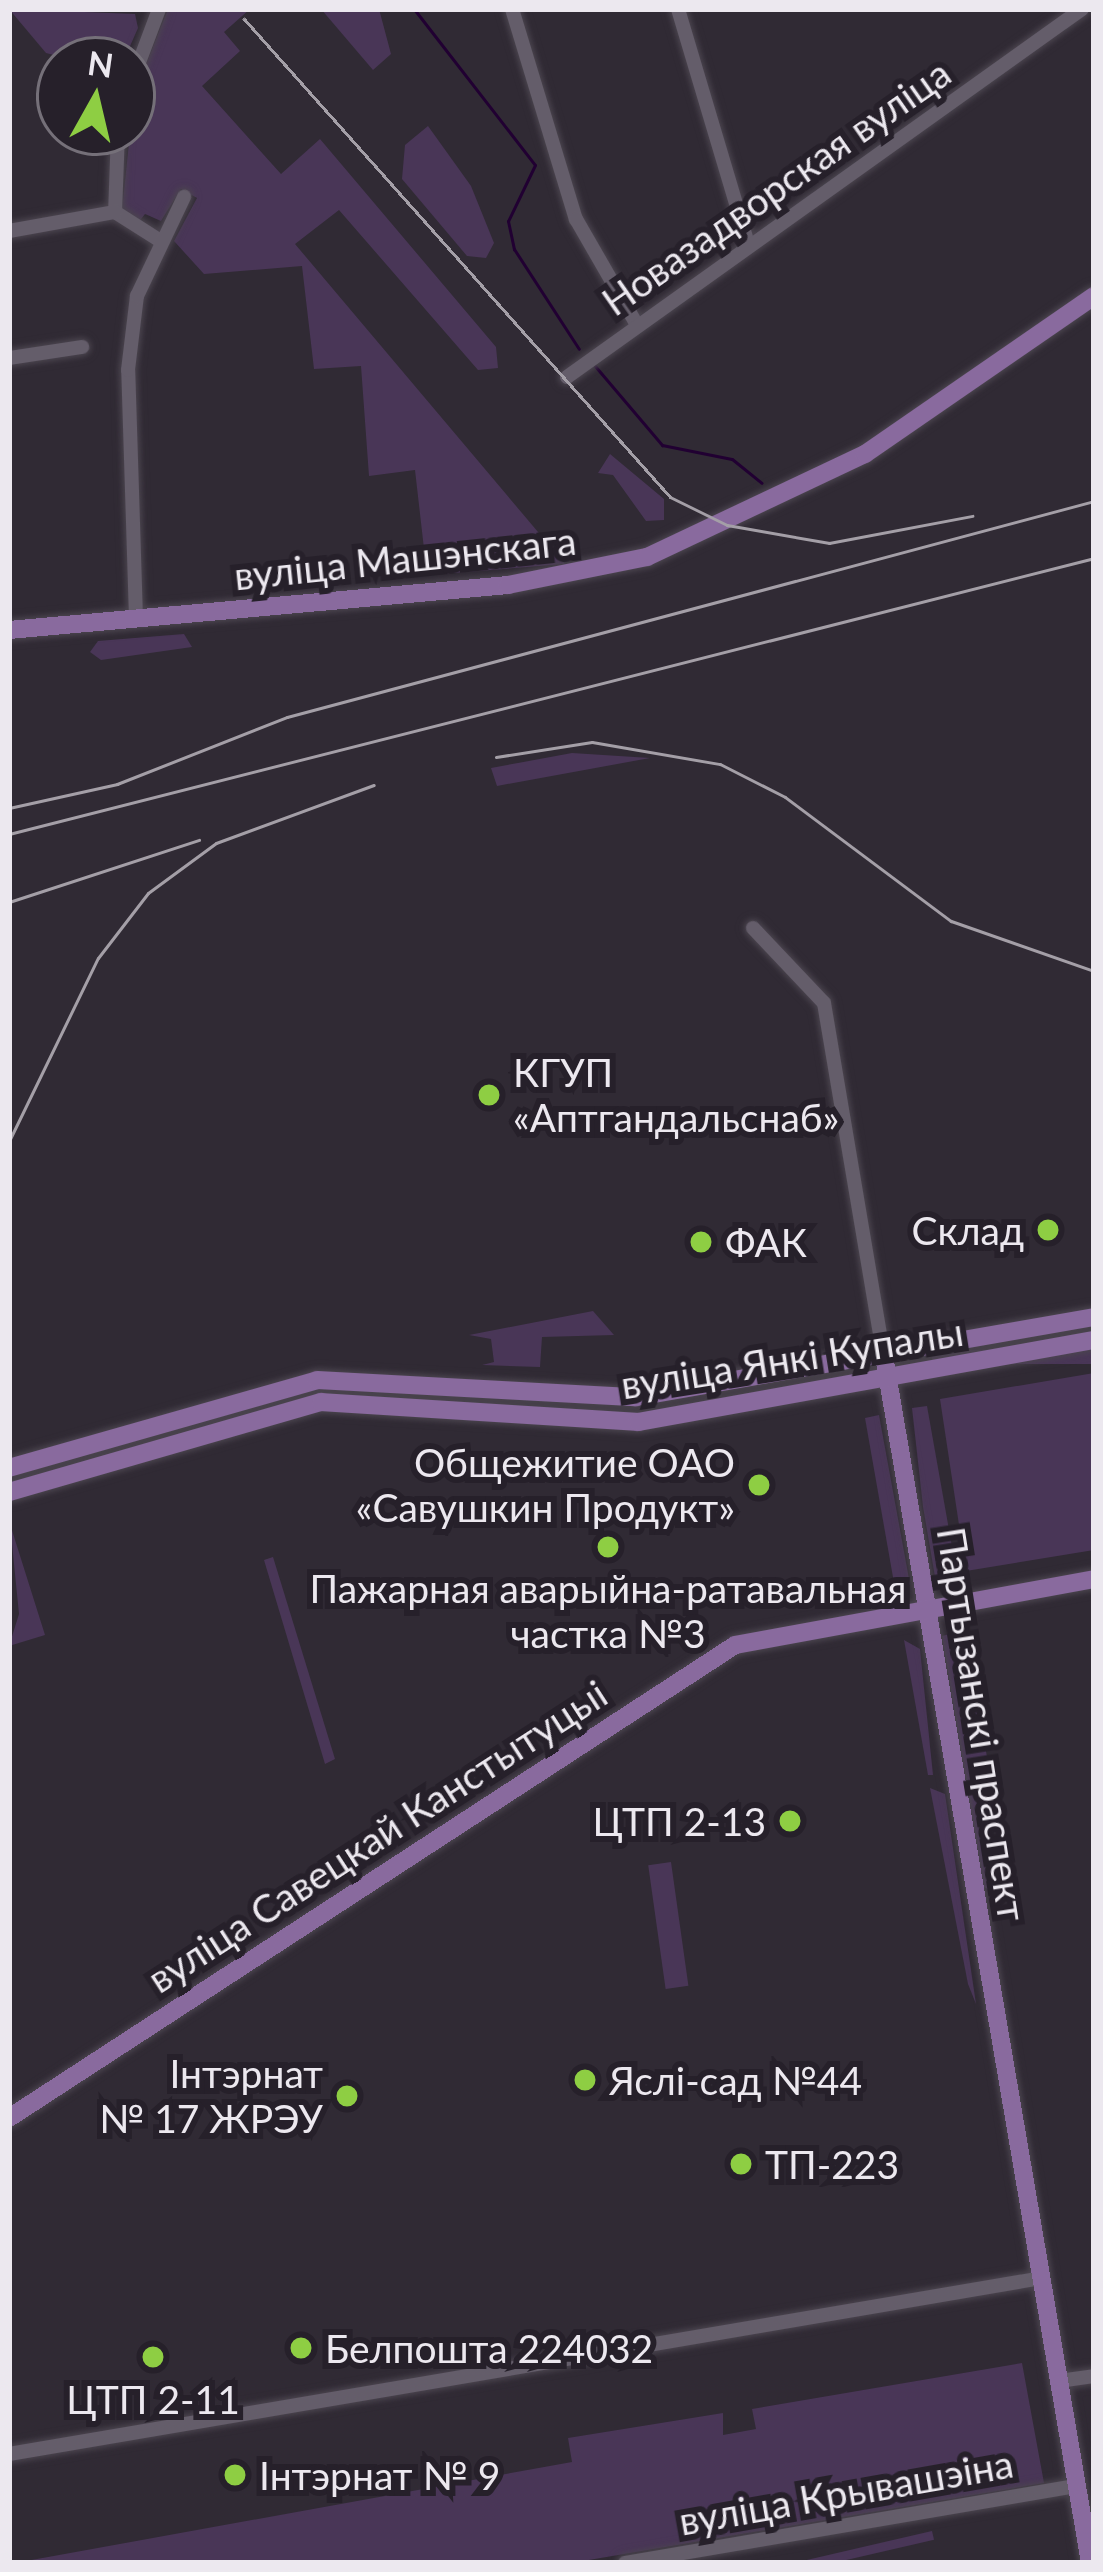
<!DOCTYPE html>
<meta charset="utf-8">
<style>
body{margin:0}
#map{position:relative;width:1103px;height:2572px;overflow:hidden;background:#302a34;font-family:Lato,sans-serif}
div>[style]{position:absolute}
.green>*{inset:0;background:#493657;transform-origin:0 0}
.stream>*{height:3px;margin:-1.5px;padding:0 1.5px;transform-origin:1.5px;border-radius:1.5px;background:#210032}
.roads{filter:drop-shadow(0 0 3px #4b454f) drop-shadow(0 0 3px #4b454f)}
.minor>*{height:14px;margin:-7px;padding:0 7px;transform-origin:7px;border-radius:7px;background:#645d6a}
.major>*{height:18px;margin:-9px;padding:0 9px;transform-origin:9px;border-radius:9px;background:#896a9e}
.rail>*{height:3px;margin:-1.5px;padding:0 1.5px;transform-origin:1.5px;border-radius:1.5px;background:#a49fa7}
.dots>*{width:33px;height:33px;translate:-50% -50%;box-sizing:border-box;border:6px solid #26202a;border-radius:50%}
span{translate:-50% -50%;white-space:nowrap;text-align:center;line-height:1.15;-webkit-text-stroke:12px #26202a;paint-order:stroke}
.street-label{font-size:39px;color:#ece8ef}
.poi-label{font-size:39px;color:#ece8ef}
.left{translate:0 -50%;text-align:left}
.right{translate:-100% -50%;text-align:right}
.frame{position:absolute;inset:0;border:12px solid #ece8ef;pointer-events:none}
.north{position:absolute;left:36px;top:36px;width:120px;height:120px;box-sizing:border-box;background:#26202a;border:3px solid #757079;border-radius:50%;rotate:8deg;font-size:33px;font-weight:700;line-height:48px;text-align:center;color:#ece8ef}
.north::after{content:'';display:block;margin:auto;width:42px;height:54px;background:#8ece43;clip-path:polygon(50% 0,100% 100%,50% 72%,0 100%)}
</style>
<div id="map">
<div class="green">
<i style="clip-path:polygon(9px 9px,135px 14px,138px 28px,127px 53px,73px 60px,46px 53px)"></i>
<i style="clip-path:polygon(168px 9px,250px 9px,224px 32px,240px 51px,202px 86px,281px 174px,320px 139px,496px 347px,498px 368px,478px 370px,339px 210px,295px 244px,565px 564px,427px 575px,415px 470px,369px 476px,361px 366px,314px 369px,302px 266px,204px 274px,174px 241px,197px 198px,181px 189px,161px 221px,145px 214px,137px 224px,122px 210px,134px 95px)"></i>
<i style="clip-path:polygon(321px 9px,379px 9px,391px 54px,373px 70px)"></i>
<i style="clip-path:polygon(428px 126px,471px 186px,494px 243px,486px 258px,467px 256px,402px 179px,405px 145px)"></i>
<i style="clip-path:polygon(610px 454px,664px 499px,664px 520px,646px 521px,613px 475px,598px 473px)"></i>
<i style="clip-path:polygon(184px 634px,192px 647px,101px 660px,90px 652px,98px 641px)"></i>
<i style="clip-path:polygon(572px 753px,650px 758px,497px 786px,491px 768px)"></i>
<i style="clip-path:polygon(593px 1311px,614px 1335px,542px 1337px,540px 1367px,482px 1365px,494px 1362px,491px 1339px,469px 1335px)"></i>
<i style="left:1094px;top:1350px;width:14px;height:162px;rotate:90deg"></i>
<i style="clip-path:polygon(1094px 1373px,1094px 1550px,966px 1571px,940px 1399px)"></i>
<i style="clip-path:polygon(927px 1406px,959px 1586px,953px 1588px,935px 1577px,923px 1507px,912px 1408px)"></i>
<i style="clip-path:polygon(879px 1415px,910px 1584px,897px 1600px,865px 1418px)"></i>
<i style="clip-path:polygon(10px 1524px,45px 1635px,9px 1646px,19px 1614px)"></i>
<i style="clip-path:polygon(273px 1557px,335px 1759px,325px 1764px,264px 1560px)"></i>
<i style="clip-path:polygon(965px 1630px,995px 1803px,983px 1819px,995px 1893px,984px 1887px,942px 1636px)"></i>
<i style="clip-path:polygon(904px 1640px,920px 1649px,933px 1775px,928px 1775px)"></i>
<i style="clip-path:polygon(930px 1788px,945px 1794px,976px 2004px,968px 1984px)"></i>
<i style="left:671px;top:1862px;width:125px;height:23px;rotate:82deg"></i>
<i style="clip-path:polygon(1022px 2363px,1044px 2483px,571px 2563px,15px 2563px,572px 2462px,568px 2438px,723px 2413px,723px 2435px,756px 2429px,752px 2409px)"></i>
<i style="left:932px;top:2531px;width:9px;height:164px;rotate:77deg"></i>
</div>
<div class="stream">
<i style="left:414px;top:9px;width:197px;rotate:52.2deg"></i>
<i style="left:535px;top:165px;width:62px;rotate:115.7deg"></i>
<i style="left:508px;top:221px;width:29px;rotate:78deg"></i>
<i style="left:514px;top:249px;width:119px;rotate:57deg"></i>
<i style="left:595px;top:366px;width:104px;rotate:49.7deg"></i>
<i style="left:662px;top:445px;width:71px;rotate:11.3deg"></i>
<i style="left:732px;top:459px;width:38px;rotate:39deg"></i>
</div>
<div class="roads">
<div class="minor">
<i style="left:512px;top:9px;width:220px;rotate:73.1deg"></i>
<i style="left:576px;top:219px;width:122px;rotate:60.1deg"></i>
<i style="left:678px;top:9px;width:248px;rotate:73.4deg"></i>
<i style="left:132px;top:81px;width:77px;rotate:-69.4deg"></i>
<i style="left:118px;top:132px;width:80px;rotate:92.1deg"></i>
<i style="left:115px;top:212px;width:52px;rotate:32.5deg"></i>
<i style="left:9px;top:231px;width:108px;rotate:-10.2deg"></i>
<i style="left:9px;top:358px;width:74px;rotate:-8.6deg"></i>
<i style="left:567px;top:377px;width:633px;rotate:-35.55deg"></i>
<i style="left:136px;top:618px;width:248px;rotate:-91.8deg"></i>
<i style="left:128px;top:370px;width:75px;rotate:-83.1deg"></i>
<i style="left:137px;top:296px;width:110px;rotate:-64.6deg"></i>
<i style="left:753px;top:928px;width:103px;rotate:46.6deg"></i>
<i style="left:824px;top:1003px;width:358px;rotate:80.4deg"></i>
<i style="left:1059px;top:2381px;width:35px;rotate:-8deg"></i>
<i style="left:9px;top:2454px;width:1048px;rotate:-9.67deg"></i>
<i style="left:625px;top:2563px;width:459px;rotate:-9.7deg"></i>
</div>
<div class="major">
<i style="left:9px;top:630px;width:501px;rotate:-5.15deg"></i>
<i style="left:508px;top:585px;width:142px;rotate:-11.4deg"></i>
<i style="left:647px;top:557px;width:241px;rotate:-25.3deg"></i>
<i style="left:865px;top:454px;width:278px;rotate:-34.6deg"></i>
<i style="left:884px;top:1356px;width:1224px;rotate:80.31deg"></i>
<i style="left:9px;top:1468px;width:320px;rotate:-15.9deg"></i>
<i style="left:317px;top:1380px;width:319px;rotate:3.1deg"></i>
<i style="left:636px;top:1397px;width:465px;rotate:-9.9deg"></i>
<i style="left:9px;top:1492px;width:325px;rotate:-16.1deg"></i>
<i style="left:321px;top:1402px;width:318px;rotate:3.6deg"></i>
<i style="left:638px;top:1422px;width:463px;rotate:-10.2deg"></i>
<i style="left:9px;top:2118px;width:866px;rotate:-33.08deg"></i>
<i style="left:735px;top:1645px;width:365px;rotate:-10.4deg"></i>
</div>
</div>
<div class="rail">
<i style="left:244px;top:19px;width:640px;rotate:48.29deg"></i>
<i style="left:670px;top:497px;width:64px;rotate:26.2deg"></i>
<i style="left:727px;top:525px;width:104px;rotate:10deg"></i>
<i style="left:829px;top:543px;width:146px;rotate:-10.7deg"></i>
<i style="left:496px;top:757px;width:97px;rotate:-8.9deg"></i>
<i style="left:592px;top:742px;width:130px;rotate:9.8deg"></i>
<i style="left:720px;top:764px;width:73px;rotate:26.9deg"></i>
<i style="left:785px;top:797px;width:207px;rotate:36.8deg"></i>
<i style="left:951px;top:921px;width:151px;rotate:19.3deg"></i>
<i style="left:9px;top:808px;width:111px;rotate:-12.5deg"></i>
<i style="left:117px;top:784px;width:183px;rotate:-21.5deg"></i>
<i style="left:287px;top:717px;width:835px;rotate:-14.98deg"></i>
<i style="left:9px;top:834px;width:1120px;rotate:-14.27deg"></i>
<i style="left:9px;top:902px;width:200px;rotate:-18.1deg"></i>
<i style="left:9px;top:1141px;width:203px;rotate:-64.1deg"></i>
<i style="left:98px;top:958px;width:82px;rotate:-52.4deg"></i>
<i style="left:148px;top:893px;width:84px;rotate:-36.3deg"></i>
<i style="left:216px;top:843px;width:168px;rotate:-20.2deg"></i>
</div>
<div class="dots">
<i style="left:489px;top:1095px;background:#8ece43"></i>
<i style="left:1048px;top:1230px;background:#8ece43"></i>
<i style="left:701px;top:1242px;background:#8ece43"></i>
<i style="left:759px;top:1485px;background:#8ece43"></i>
<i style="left:608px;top:1547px;background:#8ece43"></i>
<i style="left:790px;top:1821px;background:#8ece43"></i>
<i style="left:585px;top:2080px;background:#8ece43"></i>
<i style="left:347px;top:2096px;background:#8ece43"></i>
<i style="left:741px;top:2164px;background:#8ece43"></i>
<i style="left:301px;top:2348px;background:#8ece43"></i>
<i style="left:153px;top:2357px;background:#8ece43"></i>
<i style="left:235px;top:2475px;background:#8ece43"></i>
</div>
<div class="street-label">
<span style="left:776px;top:187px;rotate:-35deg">Новазадворская вуліца</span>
<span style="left:405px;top:558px;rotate:-6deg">вуліца Машэнскага</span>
<span style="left:792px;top:1358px;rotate:-9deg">вуліца Янкі Купалы</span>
<span style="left:982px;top:1724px;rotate:81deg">Партызанскі праспект</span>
<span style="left:377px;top:1836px;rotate:-33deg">вуліца Савецкай Канстытуцыі</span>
<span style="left:846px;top:2492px;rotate:-10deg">вуліца Крывашэіна</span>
</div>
<div class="poi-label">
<span class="left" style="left:513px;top:1095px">КГУП<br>«Аптгандальснаб»</span>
<span class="right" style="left:1024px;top:1230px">Склад</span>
<span class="left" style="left:725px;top:1242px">ФАК</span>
<span class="right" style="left:735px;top:1485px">Общежитие ОАО<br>«Савушкин Продукт»</span>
<span style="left:608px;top:1611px">Пажарная аварыйна-ратавальная<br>частка №3</span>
<span class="right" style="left:766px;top:1821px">ЦТП 2-13</span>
<span class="right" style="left:323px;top:2096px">Інтэрнат<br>№ 17 ЖРЭУ</span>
<span class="left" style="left:609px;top:2080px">Яслі-сад №44</span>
<span class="left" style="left:765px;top:2164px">ТП-223</span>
<span class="left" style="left:325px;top:2348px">Белпошта 224032</span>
<span style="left:153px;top:2399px">ЦТП 2-11</span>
<span class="left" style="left:259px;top:2475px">Інтэрнат № 9</span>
</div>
<div class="frame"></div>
<div class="north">N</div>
</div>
